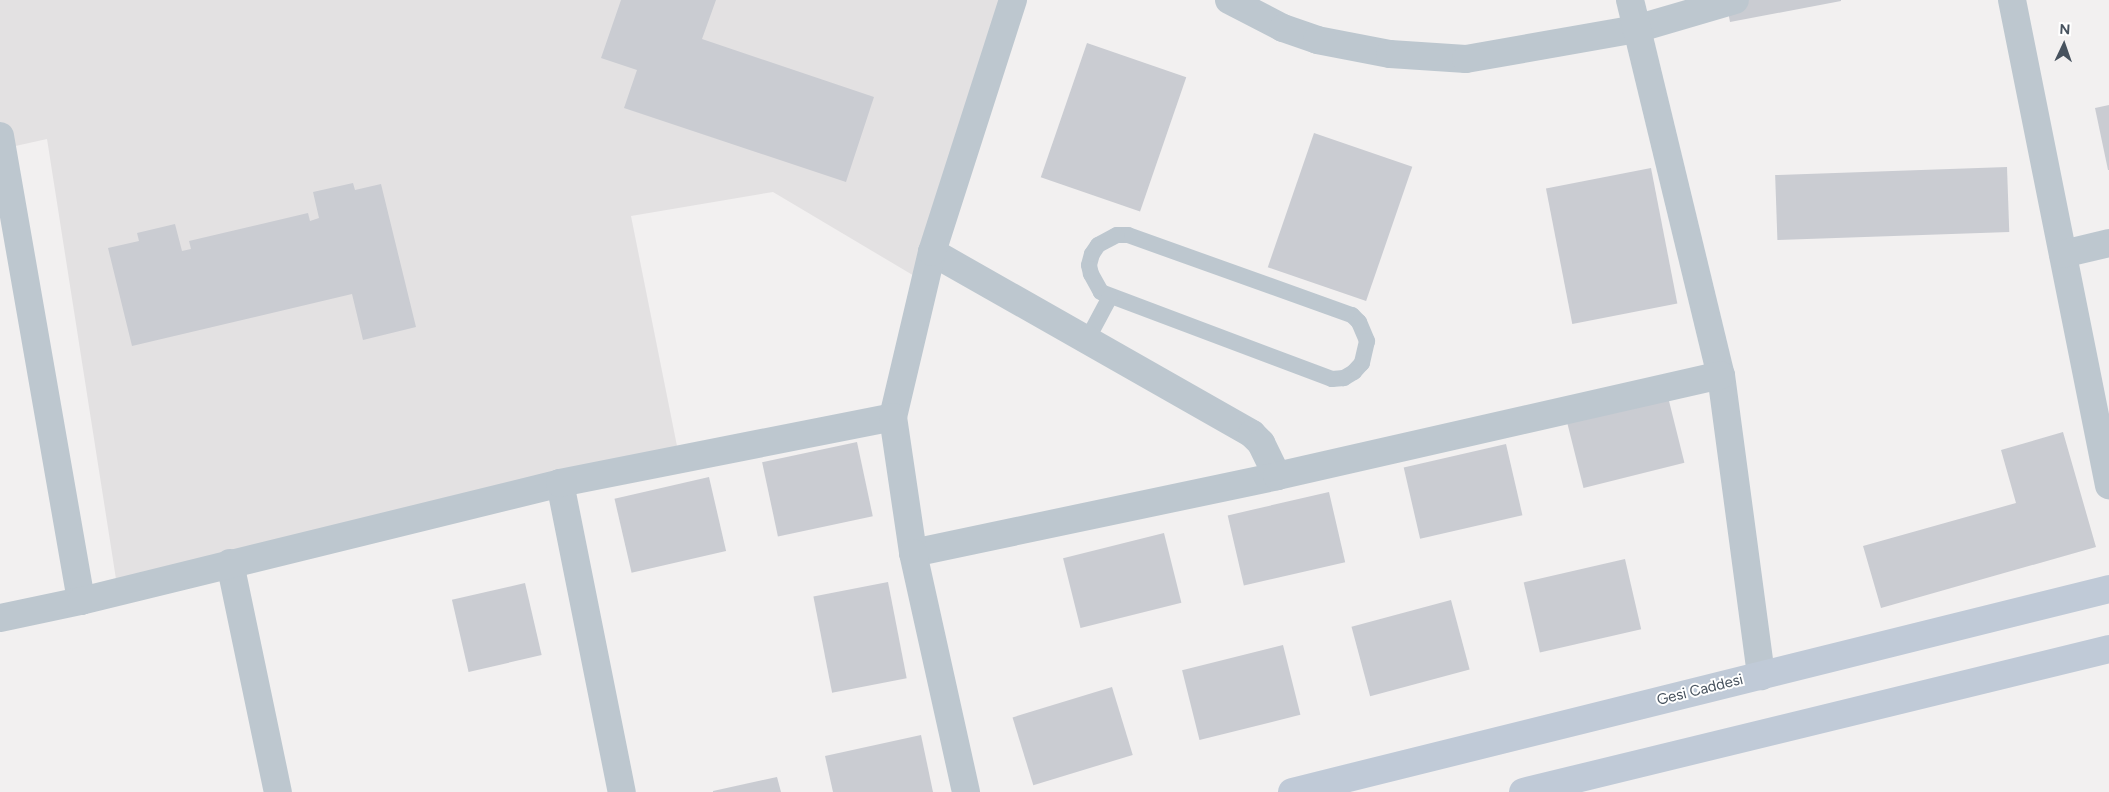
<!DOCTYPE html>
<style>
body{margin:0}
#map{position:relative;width:2109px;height:792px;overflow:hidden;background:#f2f0f0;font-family:Figtree,sans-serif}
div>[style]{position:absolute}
.education>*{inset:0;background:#e3e1e2}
.building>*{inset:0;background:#caccd2;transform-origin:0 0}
.service>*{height:16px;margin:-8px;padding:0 8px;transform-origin:8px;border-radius:8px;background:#bdc7cf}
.minor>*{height:28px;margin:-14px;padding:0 14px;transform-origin:14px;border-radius:14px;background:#bdc7cf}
.secondary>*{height:28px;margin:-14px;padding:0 14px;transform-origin:14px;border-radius:14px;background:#c0cad7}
span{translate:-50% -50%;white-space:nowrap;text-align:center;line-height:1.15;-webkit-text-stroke:4px #fff;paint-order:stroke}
.street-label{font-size:15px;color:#47525e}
.north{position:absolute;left:2039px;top:20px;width:50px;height:50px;-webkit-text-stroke:4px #fff;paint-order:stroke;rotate:3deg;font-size:14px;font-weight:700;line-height:20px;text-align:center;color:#47525e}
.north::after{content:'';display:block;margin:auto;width:18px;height:22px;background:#47525e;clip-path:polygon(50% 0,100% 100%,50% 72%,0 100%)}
</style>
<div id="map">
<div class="education">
<i style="clip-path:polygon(0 0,1009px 0,916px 277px,773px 192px,631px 216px,677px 446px,116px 579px,47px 139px,2px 149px,0 136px)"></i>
</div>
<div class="building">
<i style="clip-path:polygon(621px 0,716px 0,702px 39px,874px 97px,846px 182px,624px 108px,637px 70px,601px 58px)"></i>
<i style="clip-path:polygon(1726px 0,1841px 0,1841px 1px,1730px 22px)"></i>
<i style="left:1087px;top:43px;width:105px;height:142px;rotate:19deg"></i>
<i style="clip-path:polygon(2109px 105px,2109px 170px,2108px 170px,2095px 108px)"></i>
<i style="left:1314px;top:133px;width:104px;height:142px;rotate:19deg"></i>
<i style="left:2007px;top:167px;width:65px;height:232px;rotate:88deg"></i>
<i style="left:1651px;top:168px;width:138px;height:107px;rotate:79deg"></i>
<i style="clip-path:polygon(353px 183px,355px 190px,381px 184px,416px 327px,363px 340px,352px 294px,132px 346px,108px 248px,139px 241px,137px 233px,175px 224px,182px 251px,191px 249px,189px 241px,308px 213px,310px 221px,319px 218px,313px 192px)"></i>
<i style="left:1667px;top:393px;width:72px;height:104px;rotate:76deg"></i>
<i style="clip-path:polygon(2063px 432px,2096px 547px,1881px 608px,1863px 546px,2016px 503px,2001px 450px)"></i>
<i style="left:857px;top:442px;width:76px;height:97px;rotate:78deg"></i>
<i style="left:1506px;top:444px;width:73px;height:105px;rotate:77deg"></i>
<i style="left:709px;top:477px;width:76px;height:97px;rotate:77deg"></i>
<i style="left:1329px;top:492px;width:72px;height:104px;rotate:77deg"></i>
<i style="left:1164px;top:533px;width:72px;height:104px;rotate:76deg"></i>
<i style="left:1625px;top:559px;width:72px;height:104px;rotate:77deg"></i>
<i style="left:888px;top:582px;width:98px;height:76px;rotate:79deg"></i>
<i style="left:525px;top:583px;width:74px;height:75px;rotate:77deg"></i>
<i style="left:1451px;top:600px;width:72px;height:103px;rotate:75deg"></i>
<i style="left:1283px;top:645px;width:72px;height:104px;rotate:76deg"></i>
<i style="left:1112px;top:687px;width:71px;height:104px;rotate:73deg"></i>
<i style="clip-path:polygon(921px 735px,933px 792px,833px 792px,825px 756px)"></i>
<i style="clip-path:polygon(777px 777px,781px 792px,713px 792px,713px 791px)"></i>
</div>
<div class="service">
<i style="left:1117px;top:235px;width:11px"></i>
<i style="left:1128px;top:235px;width:238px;rotate:19.7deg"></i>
<i style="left:1352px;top:315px;width:10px;rotate:45deg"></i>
<i style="left:1359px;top:322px;width:21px;rotate:67deg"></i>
<i style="left:1367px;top:341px;width:23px;rotate:103deg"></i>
<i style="left:1362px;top:363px;width:12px;rotate:132deg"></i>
<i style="left:1354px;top:372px;width:12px;rotate:149deg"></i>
<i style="left:1344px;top:378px;width:12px;rotate:175deg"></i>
<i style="left:1332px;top:379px;width:247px;rotate:-159.4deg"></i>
<i style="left:1101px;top:292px;width:21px;rotate:-119deg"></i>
<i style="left:1091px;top:274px;width:9px;rotate:-103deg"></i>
<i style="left:1089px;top:265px;width:11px;rotate:-75deg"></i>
<i style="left:1092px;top:254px;width:11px;rotate:-56deg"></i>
<i style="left:1098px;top:245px;width:21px;rotate:-28deg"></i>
<i style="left:1087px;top:340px;width:49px;rotate:-61.9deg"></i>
</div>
<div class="minor">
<i style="left:1229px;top:0;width:61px;rotate:27.4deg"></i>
<i style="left:1283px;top:28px;width:36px;rotate:19deg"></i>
<i style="left:1317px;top:40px;width:74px;rotate:10.9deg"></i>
<i style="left:1390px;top:54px;width:76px;rotate:3.8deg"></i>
<i style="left:1466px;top:59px;width:173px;rotate:-10deg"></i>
<i style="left:1636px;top:29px;width:103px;rotate:-16.3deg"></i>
<i style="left:1630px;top:0;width:386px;rotate:76.4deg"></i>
<i style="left:1721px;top:375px;width:304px;rotate:82.4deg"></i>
<i style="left:2012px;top:0;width:495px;rotate:78.7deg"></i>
<i style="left:0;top:136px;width:472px;rotate:80.1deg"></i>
<i style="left:932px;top:252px;width:368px;rotate:29.6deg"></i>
<i style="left:1252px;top:434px;width:13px;rotate:45deg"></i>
<i style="left:1261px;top:443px;width:37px;rotate:64deg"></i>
<i style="left:2063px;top:254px;width:47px;rotate:-13.4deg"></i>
<i style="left:893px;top:417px;width:170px;rotate:-76.7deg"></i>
<i style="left:932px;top:252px;width:265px;rotate:-72.2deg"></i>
<i style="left:560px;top:483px;width:315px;rotate:78.7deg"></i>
<i style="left:913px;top:553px;width:372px;rotate:-11.9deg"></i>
<i style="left:1277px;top:476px;width:455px;rotate:-12.8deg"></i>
<i style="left:230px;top:563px;width:234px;rotate:78.2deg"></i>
<i style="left:0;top:618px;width:83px;rotate:-11.9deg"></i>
<i style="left:81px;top:601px;width:493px;rotate:-13.8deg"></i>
<i style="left:560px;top:483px;width:339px;rotate:-11.2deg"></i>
<i style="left:893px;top:417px;width:137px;rotate:81.6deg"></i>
<i style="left:913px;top:553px;width:245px;rotate:77.5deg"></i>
</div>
<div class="secondary">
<i style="left:1292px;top:792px;width:842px;rotate:-13.95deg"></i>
<i style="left:1523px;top:792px;width:603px;rotate:-13.71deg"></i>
</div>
<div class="street-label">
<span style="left:1700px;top:690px;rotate:-14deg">Gesi Caddesi</span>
</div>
<div class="north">N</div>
</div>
